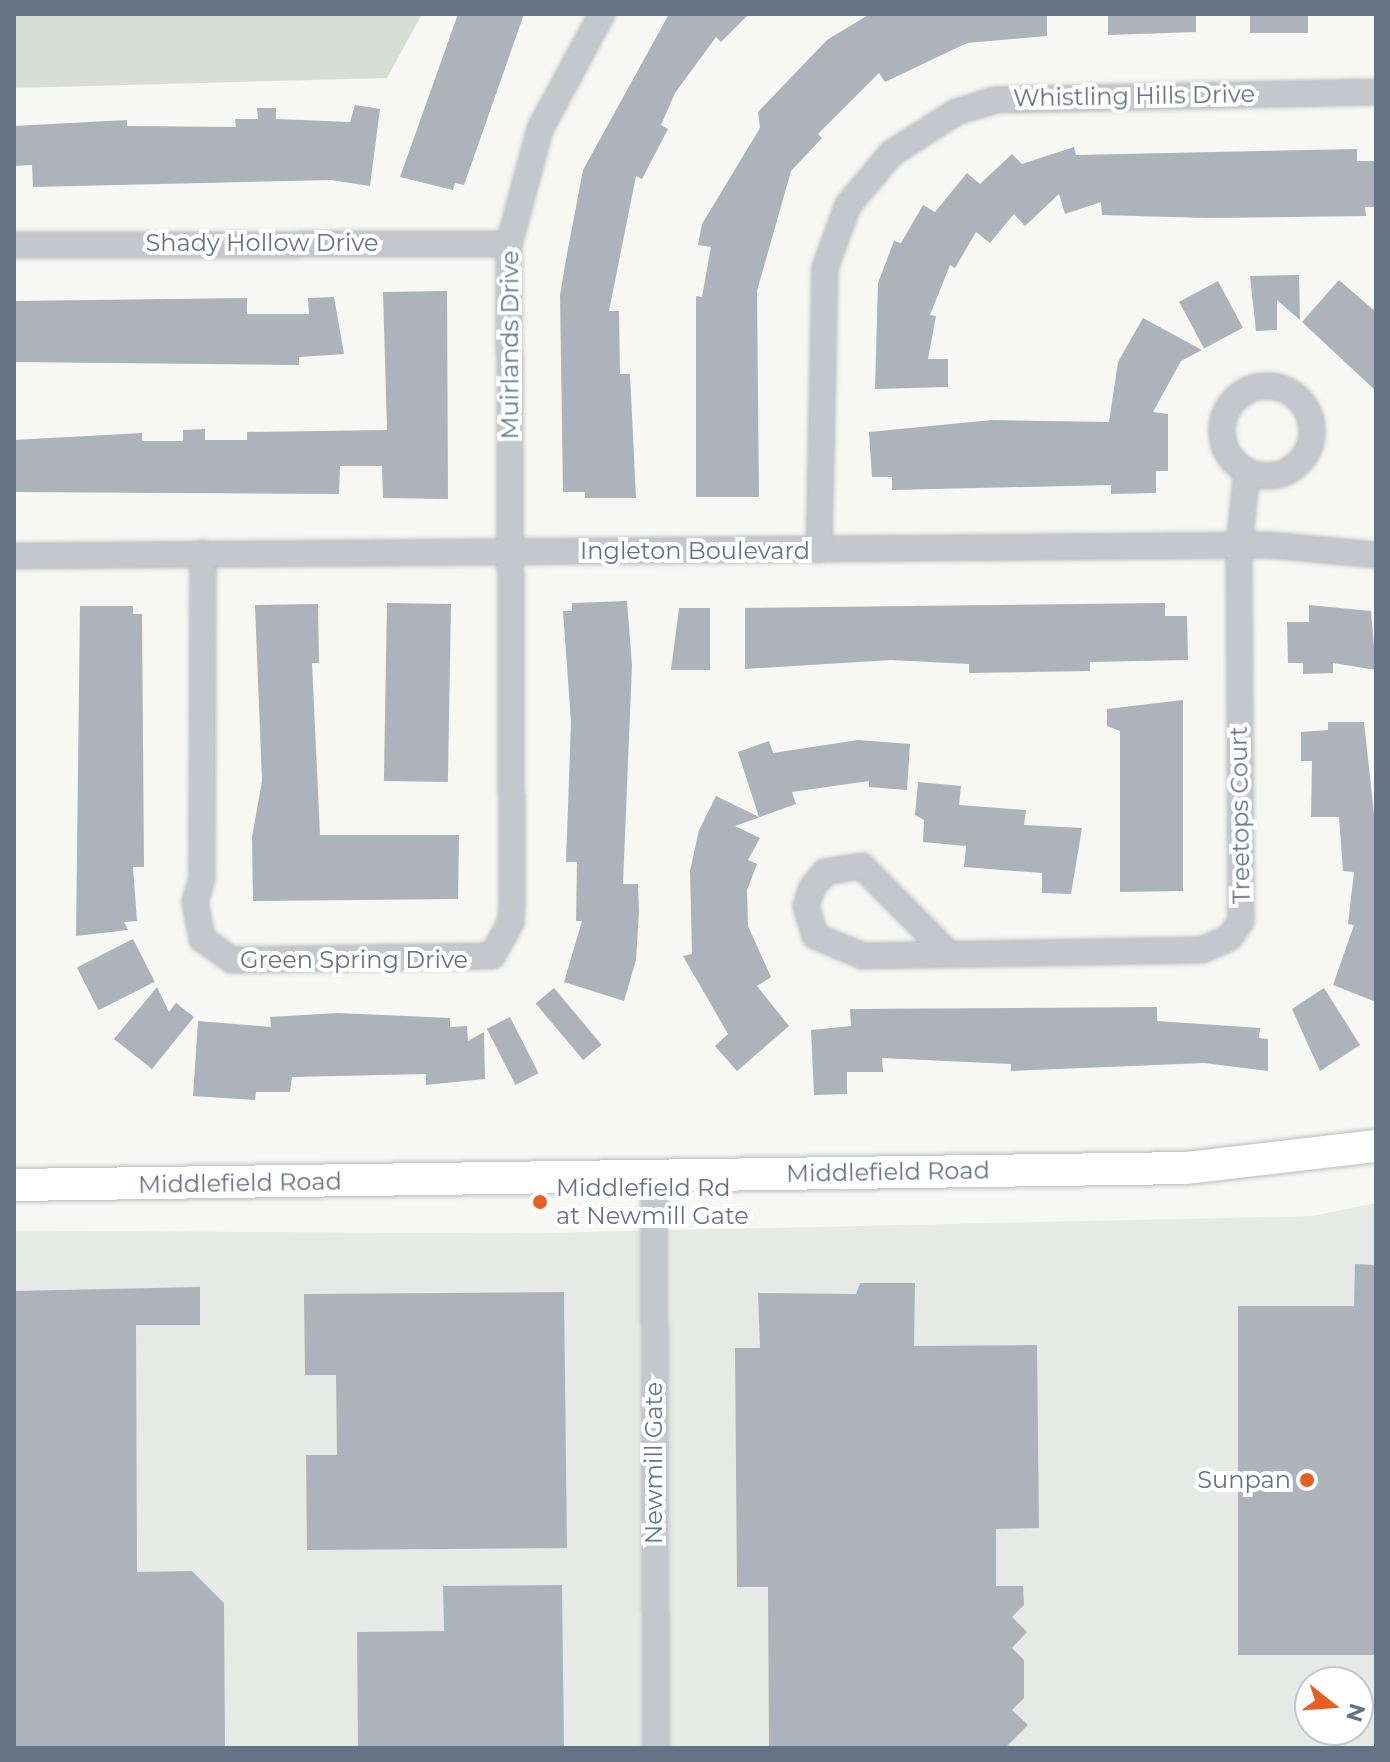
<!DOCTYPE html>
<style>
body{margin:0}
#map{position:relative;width:1390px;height:1762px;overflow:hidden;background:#f7f7f3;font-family:Montserrat,sans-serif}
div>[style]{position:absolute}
.built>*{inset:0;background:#e7e9e7}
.green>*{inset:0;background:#d7ded4}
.building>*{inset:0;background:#acb3ba;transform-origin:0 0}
.roads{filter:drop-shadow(0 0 2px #b7bbbf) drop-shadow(0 0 2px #b7bbbf)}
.minor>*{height:24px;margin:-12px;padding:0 12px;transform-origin:12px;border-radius:12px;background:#c4c7cb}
.minor>.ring{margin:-12px;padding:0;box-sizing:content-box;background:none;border:24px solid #c4c7cb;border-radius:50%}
.major>*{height:32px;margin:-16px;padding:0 16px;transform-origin:16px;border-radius:16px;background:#fff}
.dots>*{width:22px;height:22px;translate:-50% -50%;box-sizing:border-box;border:4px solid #fff;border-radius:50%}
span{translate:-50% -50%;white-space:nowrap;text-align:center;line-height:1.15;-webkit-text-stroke:8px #fff;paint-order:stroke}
.street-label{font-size:24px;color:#657485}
.poi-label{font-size:24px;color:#657485}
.left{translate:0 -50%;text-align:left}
.right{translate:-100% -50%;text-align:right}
.frame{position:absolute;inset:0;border:16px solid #657485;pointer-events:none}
.north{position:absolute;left:1294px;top:1666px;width:80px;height:80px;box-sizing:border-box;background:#fff;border:2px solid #c1c7ce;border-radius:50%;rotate:107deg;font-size:22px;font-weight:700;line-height:32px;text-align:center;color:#657485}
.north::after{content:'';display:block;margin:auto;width:28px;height:36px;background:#e76023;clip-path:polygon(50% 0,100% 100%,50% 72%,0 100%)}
</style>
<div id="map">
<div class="built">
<i style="clip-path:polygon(evenodd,1376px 1203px,1376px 1748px,14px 1748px,14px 1231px,541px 1233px,1313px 1216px,1376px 1203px,1310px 1682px,1358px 1682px,1358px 1730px,1310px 1730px,1310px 1682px)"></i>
</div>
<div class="green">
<i style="clip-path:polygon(14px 14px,422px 14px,387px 78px,14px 88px)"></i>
</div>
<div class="building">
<i style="clip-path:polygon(458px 14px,524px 14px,464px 185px,455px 183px,453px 190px,400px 177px)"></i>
<i style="clip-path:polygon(669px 14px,749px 14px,721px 42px,716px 37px,675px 93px,661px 125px,668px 129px,642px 179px,636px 176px,609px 311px,619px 311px,620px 374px,630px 374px,636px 498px,585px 498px,585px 492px,563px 492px,560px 295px,567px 254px,583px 170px)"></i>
<i style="clip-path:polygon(870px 14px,1047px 14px,1047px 36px,967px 43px,885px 82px,879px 73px,818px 134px,822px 138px,791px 171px,757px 291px,759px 497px,696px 497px,696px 296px,702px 297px,711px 247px,698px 245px,702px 224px,760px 128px,758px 112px,827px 40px)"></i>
<i style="clip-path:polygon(1108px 14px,1196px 14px,1196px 32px,1108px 35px)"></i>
<i style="left:1250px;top:14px;width:58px;height:19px"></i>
<i style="clip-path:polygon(355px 105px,380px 109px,370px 186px,331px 180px,33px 187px,32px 165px,14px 166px,14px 126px,127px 120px,127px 126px,236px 127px,235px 119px,258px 119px,257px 108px,276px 108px,276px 119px,350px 122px)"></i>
<i style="clip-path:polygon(1074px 147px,1076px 155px,1357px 149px,1357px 161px,1376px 161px,1376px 207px,1365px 207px,1366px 216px,1206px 218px,1102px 215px,1101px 202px,1065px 214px,1059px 194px,1025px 226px,1014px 214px,990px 243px,976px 232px,955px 268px,950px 265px,930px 315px,936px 316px,928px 359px,948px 359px,948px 387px,875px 389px,878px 283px,894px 241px,901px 243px,923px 205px,935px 212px,967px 173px,980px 184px,1012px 154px,1022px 164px)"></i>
<i style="clip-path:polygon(1299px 275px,1300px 320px,1277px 300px,1277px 330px,1256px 331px,1250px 276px)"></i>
<i style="clip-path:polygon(1339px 280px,1376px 312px,1376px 391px,1302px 322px)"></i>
<i style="left:1218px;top:281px;width:53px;height:44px;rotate:62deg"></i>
<i style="clip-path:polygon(447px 291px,448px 499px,383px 498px,382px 466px,340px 466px,339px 494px,15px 492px,14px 440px,142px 433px,142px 441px,183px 441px,183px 430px,205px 429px,205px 440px,247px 440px,247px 432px,387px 430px,383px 292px)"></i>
<i style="clip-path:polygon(334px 297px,344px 354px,299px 357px,299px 365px,14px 362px,14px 301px,247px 298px,247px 314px,309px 314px,308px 298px)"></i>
<i style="clip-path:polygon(1143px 318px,1202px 350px,1181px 361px,1153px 412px,1168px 414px,1168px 471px,1156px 471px,1156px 493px,1111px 494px,1111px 485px,892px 490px,892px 477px,872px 477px,869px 432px,992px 420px,1109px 422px,1118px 362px)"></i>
<i style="clip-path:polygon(627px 601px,632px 665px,623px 884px,638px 884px,639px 911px,636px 960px,624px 1001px,564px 982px,582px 921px,576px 921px,577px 862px,566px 862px,571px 722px,563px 611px,572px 611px,572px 603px)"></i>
<i style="left:387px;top:603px;width:64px;height:178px;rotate:1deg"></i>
<i style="clip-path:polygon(1165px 603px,1165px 616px,1187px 616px,1188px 660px,1090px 662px,1090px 671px,969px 673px,969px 664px,891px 660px,745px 669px,745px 608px)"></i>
<i style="clip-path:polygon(318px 604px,319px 663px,312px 663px,320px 835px,459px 835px,458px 899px,253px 901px,252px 837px,262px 781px,255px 605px)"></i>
<i style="clip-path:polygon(1309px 605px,1371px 611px,1376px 670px,1333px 663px,1333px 673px,1303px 674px,1303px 663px,1288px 663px,1287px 622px,1309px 622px)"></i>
<i style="clip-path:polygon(80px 606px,133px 606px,133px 614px,142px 614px,144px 867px,133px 867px,137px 921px,124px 922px,128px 930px,76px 936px)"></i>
<i style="clip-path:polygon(679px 608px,710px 608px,710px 670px,671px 670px)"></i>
<i style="clip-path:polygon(1183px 700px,1183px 891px,1120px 892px,1120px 731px,1107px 726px,1107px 709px)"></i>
<i style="clip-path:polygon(1328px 722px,1364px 722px,1376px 832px,1376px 1002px,1333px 985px,1354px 925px,1348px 924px,1354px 872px,1343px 871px,1339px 817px,1311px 817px,1312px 761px,1301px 761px,1301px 732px,1328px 730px)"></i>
<i style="clip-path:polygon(858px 740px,910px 744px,907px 790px,869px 787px,869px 781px,792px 792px,796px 804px,735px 826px,760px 838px,748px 860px,757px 864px,747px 890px,748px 926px,771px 977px,757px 986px,789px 1026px,737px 1071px,715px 1046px,728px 1034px,683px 956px,692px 954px,690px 871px,699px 830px,716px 796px,759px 817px,738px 752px,769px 741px,773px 753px)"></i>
<i style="clip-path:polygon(918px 782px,961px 786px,959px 805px,1026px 810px,1024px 825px,1082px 828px,1071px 894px,1042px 893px,1042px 873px,964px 867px,966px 846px,923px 842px,924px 820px,915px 815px)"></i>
<i style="left:133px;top:939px;width:48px;height:63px;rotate:63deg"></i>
<i style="clip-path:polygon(157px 987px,169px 1012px,176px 1003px,194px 1017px,152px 1069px,114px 1039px)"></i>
<i style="left:554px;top:988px;width:74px;height:24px;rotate:50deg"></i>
<i style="clip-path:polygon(1324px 988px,1360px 1045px,1320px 1071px,1292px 1009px)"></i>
<i style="clip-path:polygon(1157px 1007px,1157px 1021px,1260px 1028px,1259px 1038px,1268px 1039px,1268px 1071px,1204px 1063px,1011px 1071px,1011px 1064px,882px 1058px,883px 1072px,847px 1072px,847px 1094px,814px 1095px,811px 1030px,851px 1026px,850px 1009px)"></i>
<i style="clip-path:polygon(338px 1013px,450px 1018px,450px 1027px,467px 1026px,468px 1041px,484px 1032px,485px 1079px,426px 1085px,426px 1074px,292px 1077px,290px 1092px,256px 1092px,255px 1100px,193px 1096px,198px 1021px,271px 1027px,270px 1017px)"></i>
<i style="left:510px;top:1017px;width:63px;height:26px;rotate:63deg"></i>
<i style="clip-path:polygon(1355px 1264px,1376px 1265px,1376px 1655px,1238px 1655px,1238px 1306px,1354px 1306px)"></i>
<i style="clip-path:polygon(860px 1283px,915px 1283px,914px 1346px,1037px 1345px,1039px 1528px,996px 1529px,996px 1586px,1023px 1586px,1024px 1605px,1012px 1617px,1027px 1632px,1012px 1648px,1024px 1660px,1024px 1698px,1012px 1710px,1028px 1725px,1005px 1748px,769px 1748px,768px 1587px,737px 1587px,735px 1348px,760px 1348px,758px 1293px,856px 1294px)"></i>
<i style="clip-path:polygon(200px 1287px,200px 1325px,136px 1325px,137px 1572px,192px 1571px,224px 1603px,225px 1748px,14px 1748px,14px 1291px)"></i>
<i style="clip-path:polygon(564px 1292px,567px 1548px,307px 1550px,306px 1455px,337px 1455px,336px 1375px,305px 1375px,304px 1294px)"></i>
<i style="clip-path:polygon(562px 1585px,564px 1748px,358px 1748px,357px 1632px,444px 1631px,443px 1586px)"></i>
</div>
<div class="roads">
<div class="minor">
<i style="left:14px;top:245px;width:495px;rotate:-0.1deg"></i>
<i class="ring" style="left:1222px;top:386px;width:66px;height:66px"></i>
<i style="left:819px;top:550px;width:282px;rotate:-88.8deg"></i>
<i style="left:825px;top:268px;width:67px;rotate:-69.9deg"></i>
<i style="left:848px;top:205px;width:68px;rotate:-49.8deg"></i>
<i style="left:892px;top:153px;width:76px;rotate:-32.6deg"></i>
<i style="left:956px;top:112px;width:41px;rotate:-17.1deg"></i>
<i style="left:995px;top:100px;width:381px;rotate:-1.2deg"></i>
<i style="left:203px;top:553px;width:325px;rotate:90.2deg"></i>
<i style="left:202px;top:878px;width:25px;rotate:106deg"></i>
<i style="left:195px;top:902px;width:38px;rotate:79deg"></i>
<i style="left:202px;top:939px;width:37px;rotate:35deg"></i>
<i style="left:232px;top:960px;width:260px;rotate:-0.9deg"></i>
<i style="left:492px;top:956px;width:39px;rotate:-61deg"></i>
<i style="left:511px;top:922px;width:21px;rotate:-87deg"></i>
<i style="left:512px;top:901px;width:657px;rotate:-90.26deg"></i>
<i style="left:509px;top:244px;width:119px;rotate:-74.9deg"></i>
<i style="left:540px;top:129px;width:131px;rotate:-61.7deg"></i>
<i style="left:14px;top:556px;width:1255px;rotate:-0.5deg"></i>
<i style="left:1269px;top:545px;width:107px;rotate:5.3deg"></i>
<i style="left:945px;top:950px;width:118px;rotate:-134.7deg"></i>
<i style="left:862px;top:866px;width:37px;rotate:171deg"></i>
<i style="left:825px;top:872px;width:21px;rotate:129deg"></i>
<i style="left:812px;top:888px;width:19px;rotate:108deg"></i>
<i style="left:806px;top:906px;width:31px;rotate:73deg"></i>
<i style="left:815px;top:936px;width:52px;rotate:22.6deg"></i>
<i style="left:863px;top:956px;width:339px;rotate:-1deg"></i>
<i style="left:1202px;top:950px;width:30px;rotate:-24deg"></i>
<i style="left:1229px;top:938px;width:21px;rotate:-55deg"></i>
<i style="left:1241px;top:921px;width:376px;rotate:-90.3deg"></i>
<i style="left:1239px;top:545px;width:73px;rotate:-83.7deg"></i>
<i style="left:654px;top:1178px;width:570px;rotate:89.8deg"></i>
</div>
<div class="major">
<i style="left:14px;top:1185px;width:1172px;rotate:-0.83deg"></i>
<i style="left:1186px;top:1168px;width:191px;rotate:-6.6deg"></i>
</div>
</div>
<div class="dots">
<i style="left:540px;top:1202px;background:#e76023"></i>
<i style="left:1307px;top:1480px;background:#e76023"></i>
</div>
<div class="street-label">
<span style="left:1134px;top:96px;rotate:-1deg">Whistling Hills Drive</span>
<span style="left:262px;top:243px">Shady Hollow Drive</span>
<span style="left:510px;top:345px;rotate:-90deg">Muirlands Drive</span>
<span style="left:695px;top:551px">Ingleton Boulevard</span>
<span style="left:1240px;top:815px;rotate:-91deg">Treetops Court</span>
<span style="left:354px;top:960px">Green Spring Drive</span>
<span style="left:888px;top:1172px;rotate:-1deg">Middlefield Road</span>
<span style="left:240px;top:1183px;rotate:-1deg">Middlefield Road</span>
<span style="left:654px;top:1463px;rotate:-90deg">Newmill Gate</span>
</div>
<div class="poi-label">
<span class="left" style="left:556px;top:1202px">Middlefield Rd<br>at Newmill Gate</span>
<span class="right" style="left:1291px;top:1480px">Sunpan</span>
</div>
<div class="frame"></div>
<div class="north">N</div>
</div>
